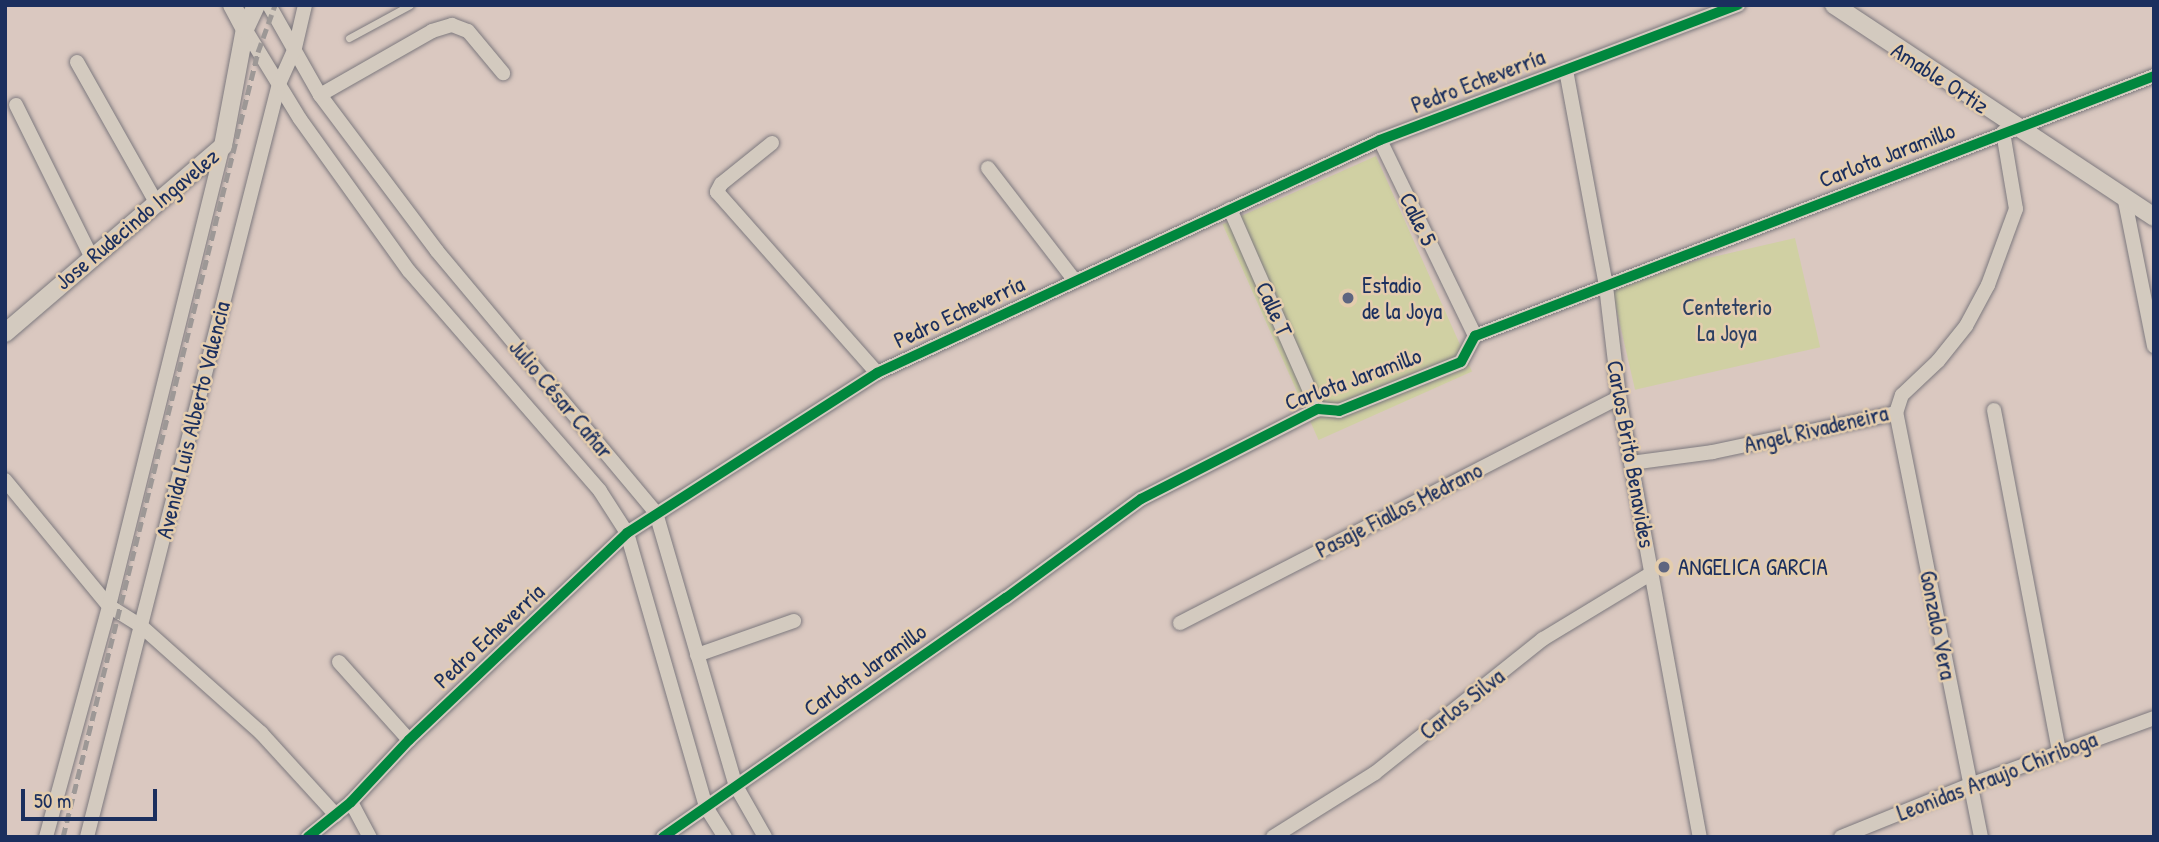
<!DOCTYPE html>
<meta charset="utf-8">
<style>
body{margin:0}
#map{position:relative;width:2159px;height:842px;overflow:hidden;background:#dac8c0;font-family:"Patrick Hand",sans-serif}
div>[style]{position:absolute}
.green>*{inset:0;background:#d0d0a3;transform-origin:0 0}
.roads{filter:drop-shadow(0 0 2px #7d797e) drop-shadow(0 0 2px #7d797e)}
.service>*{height:7px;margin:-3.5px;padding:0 3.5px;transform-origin:3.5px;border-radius:3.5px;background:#d3cabf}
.minor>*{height:14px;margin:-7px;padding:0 7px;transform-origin:7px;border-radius:7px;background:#d3cabf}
.tertiary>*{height:18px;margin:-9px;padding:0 9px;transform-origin:9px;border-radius:9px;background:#d3cabf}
.rail>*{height:5px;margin-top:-2.5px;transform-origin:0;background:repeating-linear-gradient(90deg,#9d9896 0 10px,transparent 0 15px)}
.cycleway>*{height:10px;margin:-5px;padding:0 5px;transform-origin:5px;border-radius:5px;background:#00873e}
.dots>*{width:19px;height:19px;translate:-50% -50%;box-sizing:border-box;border:4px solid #e4cdad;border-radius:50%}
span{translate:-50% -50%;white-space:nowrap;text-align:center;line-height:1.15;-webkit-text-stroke:5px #e4cdad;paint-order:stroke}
.street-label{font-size:23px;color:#1b2f5e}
.poi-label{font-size:23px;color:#1b2f5e}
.left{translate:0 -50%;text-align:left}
.park-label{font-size:23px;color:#2c4062}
.frame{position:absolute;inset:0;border:7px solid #1b2f5e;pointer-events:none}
.scale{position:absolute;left:21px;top:789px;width:136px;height:32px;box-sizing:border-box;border:4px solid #1b2f5e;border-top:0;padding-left:9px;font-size:21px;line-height:24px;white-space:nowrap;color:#1b2f5e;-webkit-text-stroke:5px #e4cdad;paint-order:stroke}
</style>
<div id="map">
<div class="green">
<i style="left:1376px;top:156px;width:236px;height:168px;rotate:66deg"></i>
<i style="left:1795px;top:238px;width:112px;height:190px;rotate:77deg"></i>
</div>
<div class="roads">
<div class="service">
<i style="left:349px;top:38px;width:69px;rotate:-28.4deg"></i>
</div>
<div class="minor">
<i style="left:269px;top:5px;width:103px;rotate:60.5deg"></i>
<i style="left:320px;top:95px;width:195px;rotate:53.1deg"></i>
<i style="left:437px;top:251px;width:341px;rotate:50.1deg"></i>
<i style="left:656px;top:513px;width:284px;rotate:73.7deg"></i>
<i style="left:736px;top:786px;width:59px;rotate:60.4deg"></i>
<i style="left:245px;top:29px;width:105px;rotate:58.6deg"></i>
<i style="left:300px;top:119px;width:187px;rotate:54.4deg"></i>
<i style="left:409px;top:271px;width:291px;rotate:49deg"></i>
<i style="left:600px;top:491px;width:50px;rotate:57.3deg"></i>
<i style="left:627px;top:533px;width:285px;rotate:73.9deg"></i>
<i style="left:706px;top:807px;width:36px;rotate:58deg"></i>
<i style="left:77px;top:62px;width:163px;rotate:60.6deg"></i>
<i style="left:1566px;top:70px;width:220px;rotate:79.5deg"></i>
<i style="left:1606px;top:286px;width:112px;rotate:83.3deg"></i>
<i style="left:1619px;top:397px;width:447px;rotate:79.6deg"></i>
<i style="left:320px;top:95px;width:129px;rotate:-29.7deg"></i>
<i style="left:432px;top:31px;width:21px;rotate:-17deg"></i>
<i style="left:452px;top:25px;width:17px;rotate:21deg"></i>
<i style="left:468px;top:31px;width:55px;rotate:50.2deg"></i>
<i style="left:16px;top:105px;width:169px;rotate:63.6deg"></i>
<i style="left:1380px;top:140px;width:218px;rotate:64.1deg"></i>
<i style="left:772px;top:143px;width:65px;rotate:141.2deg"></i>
<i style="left:721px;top:184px;width:9px;rotate:117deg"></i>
<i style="left:717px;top:192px;width:242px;rotate:48.5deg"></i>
<i style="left:988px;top:168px;width:143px;rotate:52.4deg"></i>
<i style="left:2125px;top:201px;width:148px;rotate:78.7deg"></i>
<i style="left:1230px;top:209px;width:219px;rotate:66.3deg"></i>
<i style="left:1994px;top:410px;width:348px;rotate:79.2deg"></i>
<i style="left:1631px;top:463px;width:83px;rotate:-7.6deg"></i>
<i style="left:1713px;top:452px;width:187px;rotate:-12deg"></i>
<i style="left:5px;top:480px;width:163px;rotate:50.5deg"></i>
<i style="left:109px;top:606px;width:38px;rotate:32deg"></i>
<i style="left:141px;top:626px;width:161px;rotate:41.7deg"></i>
<i style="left:261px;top:733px;width:111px;rotate:47.6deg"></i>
<i style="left:1180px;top:623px;width:494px;rotate:-27.2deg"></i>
<i style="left:697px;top:655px;width:103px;rotate:-19.3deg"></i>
<i style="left:339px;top:662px;width:105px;rotate:48.1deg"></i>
<i style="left:351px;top:802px;width:40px;rotate:62deg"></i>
<i style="left:46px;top:837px;width:239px;rotate:-74.7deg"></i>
<i style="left:109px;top:606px;width:474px;rotate:-76.1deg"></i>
<i style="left:87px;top:837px;width:777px;rotate:-75.7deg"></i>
<i style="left:279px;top:84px;width:39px;rotate:-66deg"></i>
<i style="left:295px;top:48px;width:44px;rotate:-76.9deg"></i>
<i style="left:308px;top:837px;width:55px;rotate:-39.1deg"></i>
<i style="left:351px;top:802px;width:85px;rotate:-46.9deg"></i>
<i style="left:409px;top:740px;width:301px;rotate:-43.5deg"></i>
<i style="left:627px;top:533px;width:297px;rotate:-32.6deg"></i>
<i style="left:877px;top:373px;width:554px;rotate:-24.85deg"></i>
<i style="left:1380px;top:140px;width:383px;rotate:-20.7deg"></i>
<i style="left:663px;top:837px;width:418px;rotate:-34.9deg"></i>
<i style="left:1006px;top:598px;width:167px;rotate:-36.3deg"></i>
<i style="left:1141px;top:499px;width:199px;rotate:-27deg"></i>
<i style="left:1318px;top:409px;width:21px;rotate:5deg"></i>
<i style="left:1339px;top:411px;width:131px;rotate:-21.9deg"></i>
<i style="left:1461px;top:362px;width:30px;rotate:-62deg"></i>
<i style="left:1475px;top:336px;width:727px;rotate:-20.95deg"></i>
<i style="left:1273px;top:837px;width:120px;rotate:-32.1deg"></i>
<i style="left:1375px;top:773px;width:215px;rotate:-38.6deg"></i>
<i style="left:1543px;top:639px;width:127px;rotate:-31.2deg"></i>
<i style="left:1841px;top:837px;width:139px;rotate:-22deg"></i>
<i style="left:1970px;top:785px;width:196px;rotate:-20deg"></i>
<i style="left:1981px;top:837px;width:432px;rotate:-101.3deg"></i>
<i style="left:1896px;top:413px;width:19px;rotate:-72deg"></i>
<i style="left:1902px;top:395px;width:50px;rotate:-43.4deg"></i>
<i style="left:1938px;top:361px;width:45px;rotate:-51.3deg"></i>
<i style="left:1966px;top:326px;width:47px;rotate:-61.8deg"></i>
<i style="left:1988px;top:285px;width:81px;rotate:-69.8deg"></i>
<i style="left:2016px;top:209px;width:78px;rotate:-99.6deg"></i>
</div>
<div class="tertiary">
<i style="left:232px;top:5px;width:27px;rotate:62deg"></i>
<i style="left:1834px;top:5px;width:384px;rotate:33.5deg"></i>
<i style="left:5px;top:333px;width:287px;rotate:-40.6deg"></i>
<i style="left:223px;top:146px;width:119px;rotate:-79.4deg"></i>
<i style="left:245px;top:29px;width:26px;rotate:-65deg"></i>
</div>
</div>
<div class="rail">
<i style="left:63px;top:837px;width:809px;rotate:-76.05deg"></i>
<i style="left:258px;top:52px;width:50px;rotate:-70.1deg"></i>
</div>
<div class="cycleway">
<i style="left:308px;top:837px;width:55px;rotate:-39.1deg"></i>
<i style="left:351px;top:802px;width:85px;rotate:-46.9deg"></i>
<i style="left:409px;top:740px;width:301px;rotate:-43.5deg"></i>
<i style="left:627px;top:533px;width:297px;rotate:-32.6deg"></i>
<i style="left:877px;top:373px;width:554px;rotate:-24.85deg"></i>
<i style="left:1380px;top:140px;width:383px;rotate:-20.7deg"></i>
<i style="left:663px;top:837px;width:418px;rotate:-34.9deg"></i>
<i style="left:1006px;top:598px;width:167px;rotate:-36.3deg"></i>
<i style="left:1141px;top:499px;width:199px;rotate:-27deg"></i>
<i style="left:1318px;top:409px;width:21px;rotate:5deg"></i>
<i style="left:1339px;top:411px;width:131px;rotate:-21.9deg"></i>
<i style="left:1461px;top:362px;width:30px;rotate:-62deg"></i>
<i style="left:1475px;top:336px;width:727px;rotate:-20.95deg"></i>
</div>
<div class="dots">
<i style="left:1348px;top:298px;background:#5e6580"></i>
<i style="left:1664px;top:567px;background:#5e6580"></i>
</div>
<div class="street-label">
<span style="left:1940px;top:78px;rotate:33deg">Amable Ortiz</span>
<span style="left:1478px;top:81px;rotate:-21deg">Pedro Echeverría</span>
<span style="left:1887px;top:155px;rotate:-21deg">Carlota Jaramillo</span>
<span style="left:137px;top:219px;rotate:-40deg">Jose Rudecindo Ingavelez</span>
<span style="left:1418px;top:219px;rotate:64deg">Calle 5</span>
<span style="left:1274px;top:309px;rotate:66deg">Calle T</span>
<span style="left:959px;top:312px;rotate:-25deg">Pedro Echeverría</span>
<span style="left:1353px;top:379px;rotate:-20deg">Carlota Jaramillo</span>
<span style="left:561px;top:399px;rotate:50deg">Julio César Cañar</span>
<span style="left:193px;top:420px;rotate:-76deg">Avenida Luis Alberto Valencia</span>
<span style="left:1816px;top:429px;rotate:-13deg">Angel Rivadeneira</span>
<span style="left:1631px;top:454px;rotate:80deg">Carlos Brito Benavides</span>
<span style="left:1399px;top:510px;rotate:-27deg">Pasaje Fiallos Medrano</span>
<span style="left:1938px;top:625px;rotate:79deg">Gonzalo Vera</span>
<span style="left:489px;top:636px;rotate:-43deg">Pedro Echeverría</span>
<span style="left:865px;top:670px;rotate:-35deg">Carlota Jaramillo</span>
<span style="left:1462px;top:704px;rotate:-38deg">Carlos Silva</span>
<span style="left:1997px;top:776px;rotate:-21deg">Leonidas Araujo Chiriboga</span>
</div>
<div class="poi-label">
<span class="left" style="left:1362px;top:298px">Estadio<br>de la Joya</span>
<span class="left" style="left:1678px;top:567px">ANGELICA GARCIA</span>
</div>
<div class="park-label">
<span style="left:1727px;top:320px">Centeterio<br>La Joya</span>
</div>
<div class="frame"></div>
<div class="scale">50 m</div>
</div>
